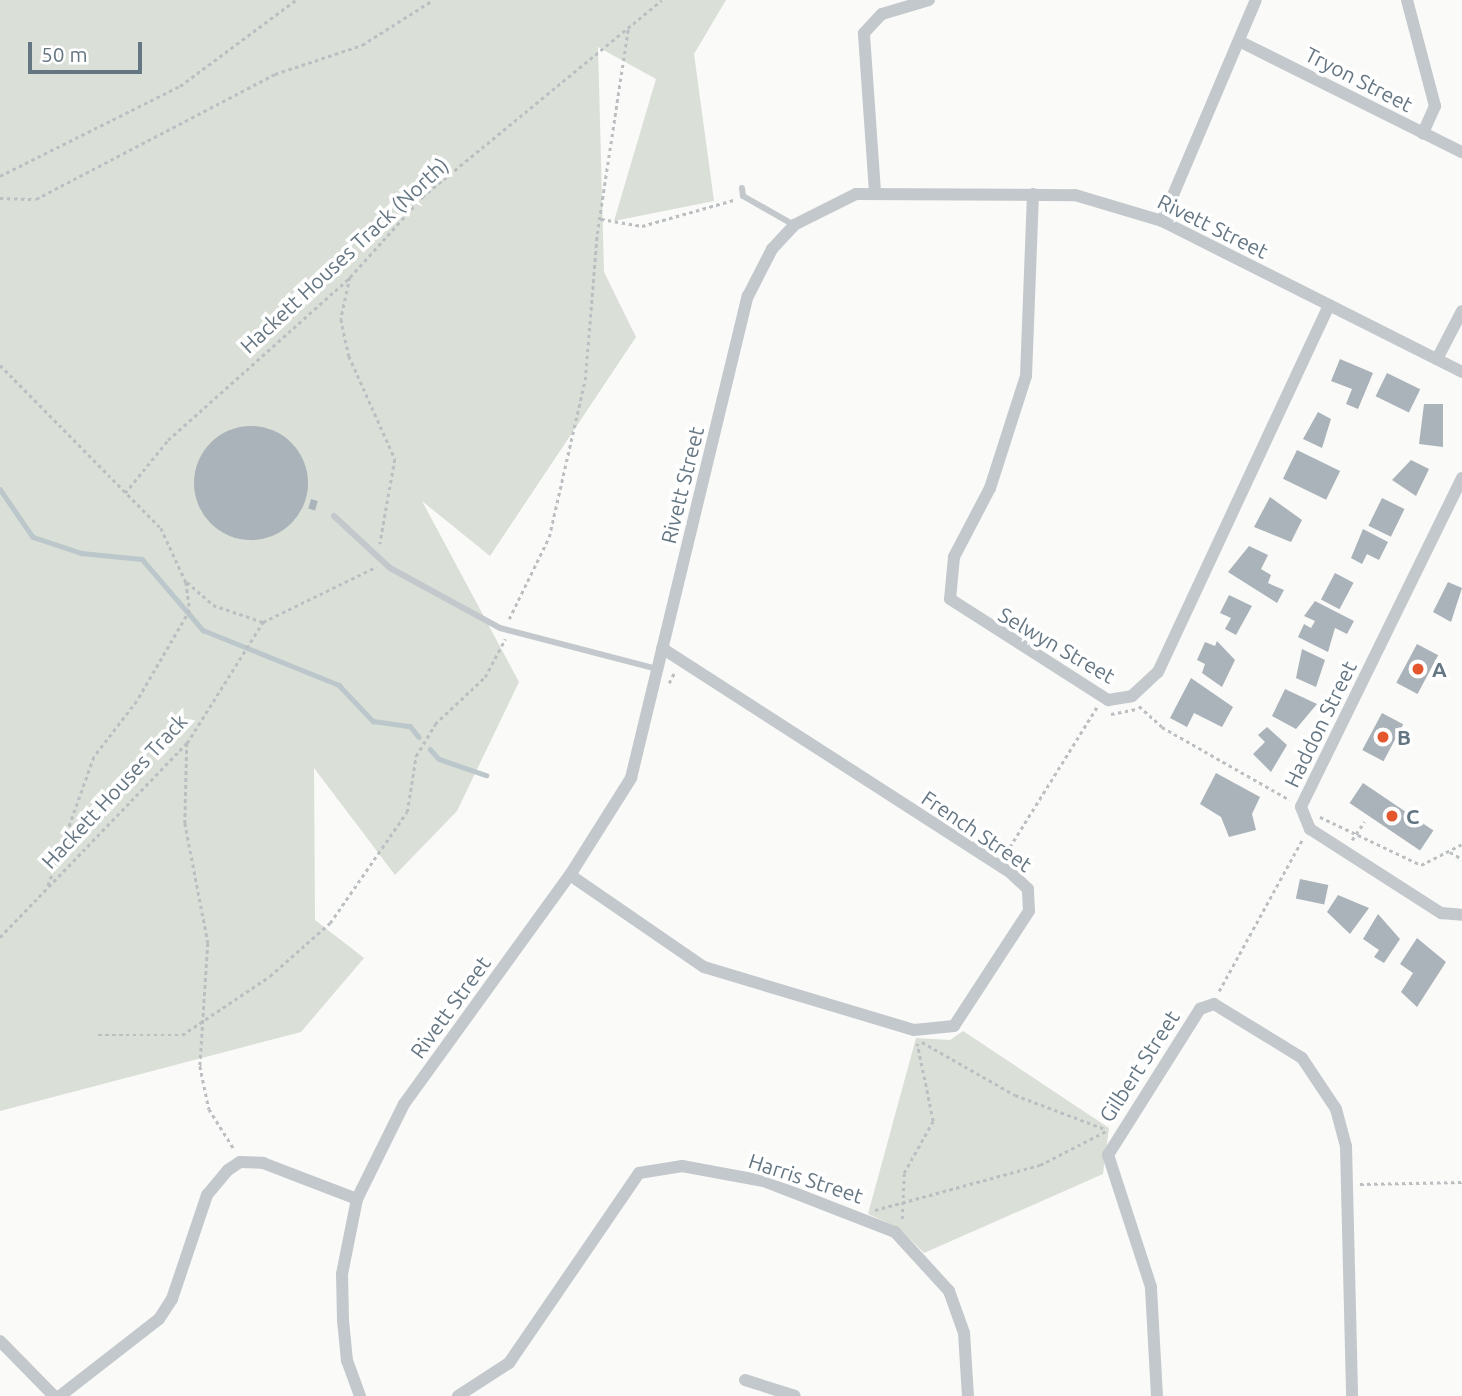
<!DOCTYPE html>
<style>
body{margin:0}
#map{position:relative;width:1462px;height:1396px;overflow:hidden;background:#fafaf8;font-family:Ubuntu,sans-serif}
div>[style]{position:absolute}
.green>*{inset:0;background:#dadfd7}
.stream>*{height:4.5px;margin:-2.25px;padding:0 2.25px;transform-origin:2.25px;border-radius:2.25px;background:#bbc7cb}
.building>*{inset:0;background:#aab3b9;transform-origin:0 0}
.round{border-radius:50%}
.path>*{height:2.5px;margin-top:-1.25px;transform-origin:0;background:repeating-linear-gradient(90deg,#bbbfc2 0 3.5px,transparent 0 7px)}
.lane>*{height:6px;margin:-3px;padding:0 3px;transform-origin:3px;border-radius:3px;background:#c3c8cc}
.street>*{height:12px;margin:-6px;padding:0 6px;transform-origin:6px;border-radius:6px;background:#c3c8cc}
.dots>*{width:19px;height:19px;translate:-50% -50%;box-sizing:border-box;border:4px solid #fff;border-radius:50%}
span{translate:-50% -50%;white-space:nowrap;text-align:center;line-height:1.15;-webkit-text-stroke:7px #fff;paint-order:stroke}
.street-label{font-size:21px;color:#657683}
.poi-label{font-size:21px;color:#657683;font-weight:700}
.left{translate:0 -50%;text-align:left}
.scale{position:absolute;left:28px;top:42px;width:114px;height:32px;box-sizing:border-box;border:4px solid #657683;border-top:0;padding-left:9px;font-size:21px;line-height:24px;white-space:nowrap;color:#657683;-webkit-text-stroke:5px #fff;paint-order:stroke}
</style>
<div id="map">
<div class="green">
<i style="clip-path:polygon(0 0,726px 0,694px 54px,714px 201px,614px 221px,656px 79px,598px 47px,604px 272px,636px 337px,490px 556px,422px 501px,519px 682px,457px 811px,395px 875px,314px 768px,315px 920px,364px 958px,301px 1032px,0 1111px)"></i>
<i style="clip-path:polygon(963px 1031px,1109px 1128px,1103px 1174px,924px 1253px,899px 1228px,868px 1214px,916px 1038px,950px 1040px)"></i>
</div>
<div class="stream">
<i style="left:0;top:489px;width:58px;rotate:55.5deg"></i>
<i style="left:33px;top:537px;width:51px;rotate:18.4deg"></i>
<i style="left:81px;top:553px;width:61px;rotate:5.6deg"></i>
<i style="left:142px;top:559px;width:94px;rotate:49.3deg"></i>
<i style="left:203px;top:630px;width:147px;rotate:22deg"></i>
<i style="left:339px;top:685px;width:50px;rotate:46.6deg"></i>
<i style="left:373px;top:721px;width:37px;rotate:8deg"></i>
<i style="left:410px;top:726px;width:14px;rotate:51deg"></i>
<i style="left:430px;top:749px;width:13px;rotate:48deg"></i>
<i style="left:439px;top:759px;width:50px;rotate:18.8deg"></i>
</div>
<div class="building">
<i style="clip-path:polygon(1340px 359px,1373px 373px,1358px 409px,1346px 404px,1352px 389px,1331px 381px)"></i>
<i style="left:1387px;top:373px;width:37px;height:26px;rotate:26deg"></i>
<i style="clip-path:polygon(1424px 404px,1443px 404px,1443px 447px,1419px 444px)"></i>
<i style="clip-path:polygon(1318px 412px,1331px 419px,1322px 448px,1303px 439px)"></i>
<i class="round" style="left:194px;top:426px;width:114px;height:114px"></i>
<i style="left:1297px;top:450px;width:48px;height:32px;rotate:26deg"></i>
<i style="clip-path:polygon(1411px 460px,1429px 469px,1416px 496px,1392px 480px)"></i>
<i style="clip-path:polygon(1270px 497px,1302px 520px,1291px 542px,1254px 527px)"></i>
<i style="left:1382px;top:498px;width:25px;height:31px;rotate:26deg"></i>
<i style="left:311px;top:499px;width:7px;height:10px;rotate:16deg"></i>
<i style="clip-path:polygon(1363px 529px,1388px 542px,1379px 560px,1367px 554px,1362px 564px,1351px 558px)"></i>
<i style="clip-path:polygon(1249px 546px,1268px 555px,1261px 569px,1271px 575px,1268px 583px,1284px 590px,1277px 603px,1228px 572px)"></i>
<i style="left:1335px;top:573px;width:21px;height:30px;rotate:28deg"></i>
<i style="clip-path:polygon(1448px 582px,1462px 588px,1451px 622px,1433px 612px)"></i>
<i style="clip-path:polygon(1229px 595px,1252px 606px,1236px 635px,1225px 629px,1231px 618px,1220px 613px)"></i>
<i style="clip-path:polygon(1315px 601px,1354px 621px,1347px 634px,1335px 628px,1328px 652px,1298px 637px,1304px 624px,1311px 628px,1315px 621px,1304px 616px)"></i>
<i style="clip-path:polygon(1217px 641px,1235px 660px,1222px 687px,1202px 673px,1205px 664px,1197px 660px,1205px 642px,1215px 646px)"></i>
<i style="left:1417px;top:644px;width:24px;height:44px;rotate:28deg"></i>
<i style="clip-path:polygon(1302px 649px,1325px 660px,1316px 687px,1296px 678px)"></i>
<i style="clip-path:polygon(1191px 678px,1233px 707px,1222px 727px,1194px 713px,1187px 727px,1170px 718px)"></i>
<i style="clip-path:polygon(1285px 689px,1317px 704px,1296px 729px,1272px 716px)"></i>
<i style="left:1382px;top:713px;width:24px;height:42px;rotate:28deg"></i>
<i style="clip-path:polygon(1267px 727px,1287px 745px,1271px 772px,1253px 754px,1265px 742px,1258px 735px)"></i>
<i style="clip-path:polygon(1216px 773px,1260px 797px,1252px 814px,1256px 830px,1229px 837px,1221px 817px,1200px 804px)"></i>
<i style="left:1363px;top:783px;width:85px;height:24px;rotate:34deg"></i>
<i style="left:1300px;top:879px;width:29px;height:20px;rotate:12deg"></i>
<i style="clip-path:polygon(1338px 895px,1369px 908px,1350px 934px,1327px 912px)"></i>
<i style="clip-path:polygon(1378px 914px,1400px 939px,1384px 963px,1374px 957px,1379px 950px,1363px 939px)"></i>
<i style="clip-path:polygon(1417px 938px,1446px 962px,1417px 1007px,1401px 992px,1413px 973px,1400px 964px)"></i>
</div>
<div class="path">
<i style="left:0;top:176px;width:201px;rotate:-26.6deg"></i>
<i style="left:180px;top:86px;width:144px;rotate:-36.6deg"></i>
<i style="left:0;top:198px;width:36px;rotate:2deg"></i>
<i style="left:36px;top:199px;width:270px;rotate:-27.6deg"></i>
<i style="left:275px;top:74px;width:92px;rotate:-18.4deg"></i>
<i style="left:362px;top:45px;width:84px;rotate:-32.4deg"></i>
<i style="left:601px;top:219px;width:42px;rotate:9.7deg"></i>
<i style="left:642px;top:226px;width:95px;rotate:-15.9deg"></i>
<i style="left:350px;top:277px;width:43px;rotate:102.1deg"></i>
<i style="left:341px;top:319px;width:38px;rotate:78deg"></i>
<i style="left:349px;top:356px;width:113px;rotate:65.9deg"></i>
<i style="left:395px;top:459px;width:86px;rotate:100deg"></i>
<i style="left:0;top:365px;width:229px;rotate:45.4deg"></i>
<i style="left:161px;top:528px;width:60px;rotate:65.2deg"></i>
<i style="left:186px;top:582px;width:28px;rotate:82deg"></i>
<i style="left:190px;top:610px;width:105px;rotate:120.2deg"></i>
<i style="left:137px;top:701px;width:71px;rotate:127.5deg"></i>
<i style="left:94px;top:757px;width:137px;rotate:109.6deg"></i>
<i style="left:125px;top:493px;width:68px;rotate:-50.9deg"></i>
<i style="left:168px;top:440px;width:244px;rotate:-41.8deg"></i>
<i style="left:350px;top:277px;width:108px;rotate:-48deg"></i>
<i style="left:422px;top:197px;width:310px;rotate:-39.4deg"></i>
<i style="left:187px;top:582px;width:35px;rotate:41deg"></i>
<i style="left:213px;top:605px;width:53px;rotate:18.8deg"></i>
<i style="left:509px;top:619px;width:91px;rotate:-64deg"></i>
<i style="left:549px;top:537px;width:161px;rotate:-77.1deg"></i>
<i style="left:585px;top:380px;width:146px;rotate:-85.3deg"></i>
<i style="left:597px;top:234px;width:207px;rotate:-81.4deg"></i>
<i style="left:263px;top:622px;width:126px;rotate:-26deg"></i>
<i style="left:669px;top:683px;width:13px;rotate:-63deg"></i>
<i style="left:1139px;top:706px;width:31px;rotate:42deg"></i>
<i style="left:1162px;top:727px;width:147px;rotate:29.7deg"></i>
<i style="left:1111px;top:714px;width:26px;rotate:-11deg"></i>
<i style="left:187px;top:743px;width:80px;rotate:91.4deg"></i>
<i style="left:185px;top:823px;width:122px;rotate:79.1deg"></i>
<i style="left:208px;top:943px;width:123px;rotate:93.7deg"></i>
<i style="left:200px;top:1066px;width:44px;rotate:78.2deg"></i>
<i style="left:209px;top:1109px;width:47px;rotate:58deg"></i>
<i style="left:1320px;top:817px;width:112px;rotate:25.4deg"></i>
<i style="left:1421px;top:865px;width:46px;rotate:-27.1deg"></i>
<i style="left:1352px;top:840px;width:22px;rotate:-56deg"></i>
<i style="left:1450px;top:852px;width:14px;rotate:30deg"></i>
<i style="left:1006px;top:853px;width:172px;rotate:-58.1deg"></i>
<i style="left:0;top:937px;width:269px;rotate:-46.1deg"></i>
<i style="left:187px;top:743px;width:143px;rotate:-57.9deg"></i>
<i style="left:1219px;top:991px;width:172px;rotate:-61.2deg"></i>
<i style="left:98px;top:1035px;width:84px"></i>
<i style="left:182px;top:1035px;width:106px;rotate:-33.8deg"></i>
<i style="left:270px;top:976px;width:80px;rotate:-41.5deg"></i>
<i style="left:330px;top:923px;width:135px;rotate:-55.3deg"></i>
<i style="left:407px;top:812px;width:57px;rotate:-80.9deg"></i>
<i style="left:416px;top:756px;width:37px;rotate:-59deg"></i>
<i style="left:435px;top:724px;width:69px;rotate:-43.2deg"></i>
<i style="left:485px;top:677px;width:43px;rotate:-62.2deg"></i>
<i style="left:922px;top:1042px;width:107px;rotate:29.7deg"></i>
<i style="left:1015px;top:1095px;width:96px;rotate:20.7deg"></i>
<i style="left:1360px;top:1184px;width:102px;rotate:-1.1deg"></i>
<i style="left:875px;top:1210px;width:171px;rotate:-15.3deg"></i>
<i style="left:1040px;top:1165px;width:76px;rotate:-27.2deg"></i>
<i style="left:902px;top:1219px;width:46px;rotate:-87.5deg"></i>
<i style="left:904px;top:1173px;width:60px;rotate:-60.9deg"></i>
<i style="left:933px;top:1121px;width:79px;rotate:-101.7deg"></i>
</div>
<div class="lane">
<i style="left:742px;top:188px;width:8px;rotate:83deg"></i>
<i style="left:743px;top:196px;width:59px;rotate:29.6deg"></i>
<i style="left:334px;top:516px;width:76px;rotate:42.9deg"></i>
<i style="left:390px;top:568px;width:125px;rotate:28.6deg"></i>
<i style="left:500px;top:628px;width:162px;rotate:14.6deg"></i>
</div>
<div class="street">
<i style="left:1407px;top:0;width:110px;rotate:75.2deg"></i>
<i style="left:1435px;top:106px;width:30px;rotate:114deg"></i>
<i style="left:1239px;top:41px;width:249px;rotate:26.5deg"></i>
<i style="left:875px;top:192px;width:159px;rotate:-94deg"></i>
<i style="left:864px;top:33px;width:26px;rotate:-47deg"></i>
<i style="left:882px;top:14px;width:49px;rotate:-16.6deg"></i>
<i style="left:1033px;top:194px;width:182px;rotate:92.2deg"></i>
<i style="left:1026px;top:376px;width:118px;rotate:107.8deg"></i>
<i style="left:990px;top:488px;width:78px;rotate:117.6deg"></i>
<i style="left:954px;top:557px;width:42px;rotate:95.4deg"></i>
<i style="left:950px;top:599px;width:188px;rotate:32.6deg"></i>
<i style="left:1108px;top:700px;width:24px;rotate:-9deg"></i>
<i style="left:1132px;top:696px;width:35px;rotate:-43deg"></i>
<i style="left:1158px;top:672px;width:405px;rotate:-65deg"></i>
<i style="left:1162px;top:221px;width:240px;rotate:-67deg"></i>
<i style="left:1437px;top:359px;width:54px;rotate:-62.5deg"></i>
<i style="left:1462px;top:478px;width:366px;rotate:116.1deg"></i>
<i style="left:1301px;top:807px;width:24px;rotate:68deg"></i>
<i style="left:1310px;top:829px;width:156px;rotate:32.7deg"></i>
<i style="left:1441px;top:913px;width:21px;rotate:5deg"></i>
<i style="left:570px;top:875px;width:163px;rotate:34.5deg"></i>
<i style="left:704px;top:967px;width:219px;rotate:16.7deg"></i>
<i style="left:914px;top:1030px;width:40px;rotate:-5.7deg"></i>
<i style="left:954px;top:1026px;width:137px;rotate:-56.9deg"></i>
<i style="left:1029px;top:911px;width:22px;rotate:-93deg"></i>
<i style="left:1028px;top:889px;width:23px;rotate:-137deg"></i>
<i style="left:1011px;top:873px;width:415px;rotate:-147.2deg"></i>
<i style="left:0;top:1341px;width:77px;rotate:45.5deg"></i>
<i style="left:745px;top:1380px;width:52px;rotate:17.7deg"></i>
<i style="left:60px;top:1396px;width:125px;rotate:-37.9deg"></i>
<i style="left:159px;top:1319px;width:24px;rotate:-57deg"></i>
<i style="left:172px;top:1299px;width:110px;rotate:-71.4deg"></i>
<i style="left:207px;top:1195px;width:33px;rotate:-50deg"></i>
<i style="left:228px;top:1170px;width:14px;rotate:-34deg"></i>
<i style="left:240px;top:1162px;width:23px;rotate:2deg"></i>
<i style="left:263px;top:1163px;width:101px;rotate:21deg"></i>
<i style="left:360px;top:1396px;width:37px;rotate:-110deg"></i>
<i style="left:347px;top:1361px;width:41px;rotate:-95.6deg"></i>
<i style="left:343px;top:1320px;width:46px;rotate:-91.2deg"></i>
<i style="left:342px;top:1274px;width:76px;rotate:-78.7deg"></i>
<i style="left:357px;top:1199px;width:106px;rotate:-63.7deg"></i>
<i style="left:404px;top:1104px;width:283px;rotate:-54.1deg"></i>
<i style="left:570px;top:875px;width:115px;rotate:-57.8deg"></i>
<i style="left:631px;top:778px;width:496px;rotate:-76.4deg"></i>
<i style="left:748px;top:296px;width:53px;rotate:-62.9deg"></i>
<i style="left:772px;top:249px;width:33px;rotate:-47deg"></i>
<i style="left:794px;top:225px;width:69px;rotate:-26.6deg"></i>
<i style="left:856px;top:194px;width:219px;rotate:0.3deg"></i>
<i style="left:1075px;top:195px;width:91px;rotate:16.6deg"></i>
<i style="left:1162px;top:221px;width:336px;rotate:26.7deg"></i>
<i style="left:458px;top:1396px;width:61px;rotate:-32.9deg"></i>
<i style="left:509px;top:1363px;width:230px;rotate:-55.6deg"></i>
<i style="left:639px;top:1173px;width:44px;rotate:-9.2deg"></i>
<i style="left:682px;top:1166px;width:83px;rotate:10.4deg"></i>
<i style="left:764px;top:1181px;width:141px;rotate:21.3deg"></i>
<i style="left:895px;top:1232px;width:80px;rotate:47.5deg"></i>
<i style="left:949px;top:1291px;width:45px;rotate:70.3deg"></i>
<i style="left:964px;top:1333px;width:63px;rotate:86.4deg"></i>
<i style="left:1157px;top:1396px;width:109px;rotate:-93.2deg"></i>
<i style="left:1151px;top:1287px;width:139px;rotate:-108deg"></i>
<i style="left:1108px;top:1155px;width:173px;rotate:-57.8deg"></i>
<i style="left:1200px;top:1009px;width:15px;rotate:-20deg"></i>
<i style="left:1214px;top:1004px;width:103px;rotate:31.5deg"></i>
<i style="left:1302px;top:1058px;width:61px;rotate:56.3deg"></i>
<i style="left:1336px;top:1109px;width:38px;rotate:75deg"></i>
<i style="left:1346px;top:1146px;width:250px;rotate:88.6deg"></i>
</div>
<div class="dots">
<i style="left:1418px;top:669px;background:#e4572e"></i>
<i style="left:1383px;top:737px;background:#e4572e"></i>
<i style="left:1392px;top:816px;background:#e4572e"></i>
</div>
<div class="street-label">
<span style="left:1359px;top:79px;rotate:27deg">Tryon Street</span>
<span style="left:1213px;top:226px;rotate:26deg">Rivett Street</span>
<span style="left:344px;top:255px;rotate:-43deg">Hackett Houses Track (North)</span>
<span style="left:682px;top:485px;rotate:-76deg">Rivett Street</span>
<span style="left:1057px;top:645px;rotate:30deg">Selwyn Street</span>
<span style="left:1320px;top:724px;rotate:-64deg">Haddon Street</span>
<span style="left:114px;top:791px;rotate:-47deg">Hackett Houses Track</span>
<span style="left:977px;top:831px;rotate:34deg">French Street</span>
<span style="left:450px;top:1007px;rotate:-54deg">Rivett Street</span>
<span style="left:1139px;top:1066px;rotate:-57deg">Gilbert Street</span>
<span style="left:806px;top:1178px;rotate:18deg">Harris Street</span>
</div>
<div class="poi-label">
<span class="left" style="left:1432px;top:669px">A</span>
<span class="left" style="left:1397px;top:737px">B</span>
<span class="left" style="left:1406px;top:816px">C</span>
</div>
<div class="scale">50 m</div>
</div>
